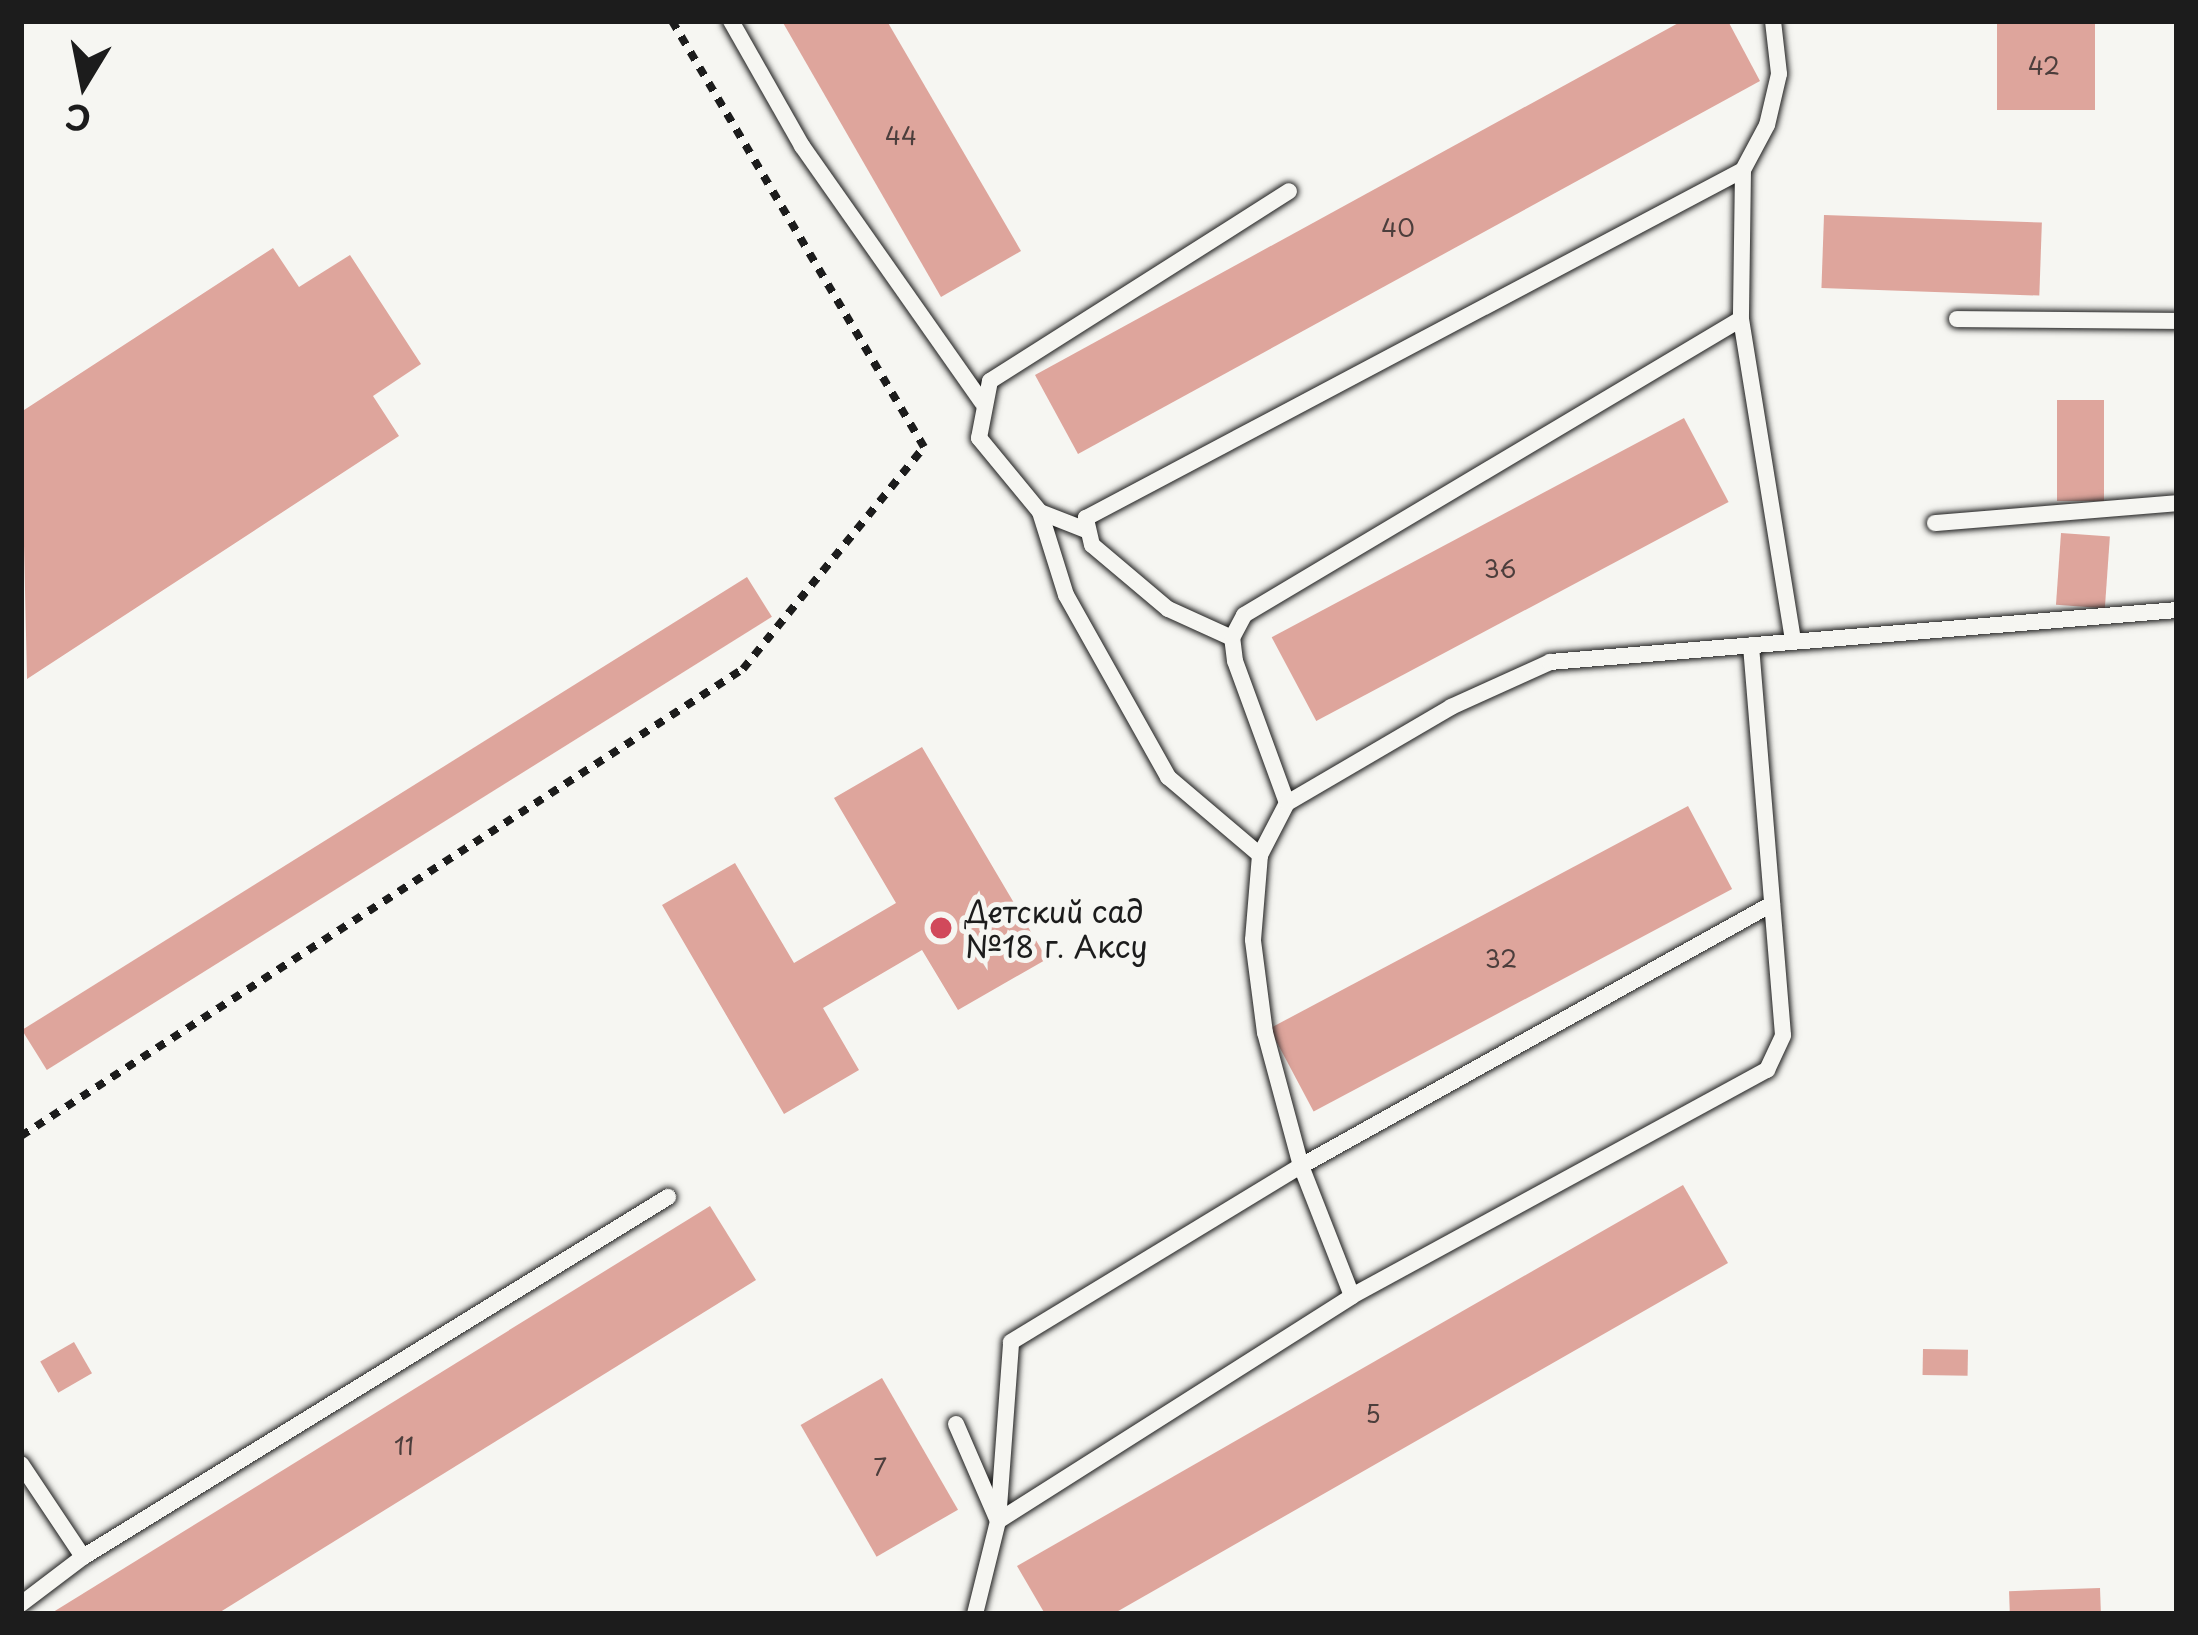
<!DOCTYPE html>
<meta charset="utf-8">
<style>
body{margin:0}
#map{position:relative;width:2198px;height:1635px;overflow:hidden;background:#f6f6f2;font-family:"Playpen Sans",sans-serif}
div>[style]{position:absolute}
.building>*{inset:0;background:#dea59c;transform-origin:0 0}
.path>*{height:8px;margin-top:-4px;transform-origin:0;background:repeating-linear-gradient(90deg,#1c1c1c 0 9px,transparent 0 18px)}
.roads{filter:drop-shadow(0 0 3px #1c1c1c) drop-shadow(0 0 3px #1c1c1c)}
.service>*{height:16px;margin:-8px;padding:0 8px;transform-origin:8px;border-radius:8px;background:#f6f6f2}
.dots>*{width:33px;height:33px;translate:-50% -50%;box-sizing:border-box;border:6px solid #f6f6f2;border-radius:50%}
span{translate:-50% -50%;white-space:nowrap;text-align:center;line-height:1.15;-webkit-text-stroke:10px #f6f6f2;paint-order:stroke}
.number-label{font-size:24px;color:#4c3e3c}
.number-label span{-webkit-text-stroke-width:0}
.poi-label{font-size:30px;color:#1c1c1c}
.left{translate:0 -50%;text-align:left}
.frame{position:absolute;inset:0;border:24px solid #1c1c1c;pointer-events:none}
.north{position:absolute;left:24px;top:24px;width:120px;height:120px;-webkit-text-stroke:9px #f6f6f2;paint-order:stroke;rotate:190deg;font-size:33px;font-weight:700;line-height:48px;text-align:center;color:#1c1c1c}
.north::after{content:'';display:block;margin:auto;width:42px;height:54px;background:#1c1c1c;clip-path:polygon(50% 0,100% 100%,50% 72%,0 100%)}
</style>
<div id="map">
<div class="building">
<i style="clip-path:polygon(782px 21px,887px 21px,1021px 251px,941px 297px)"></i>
<i style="clip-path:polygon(1682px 21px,1728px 21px,1760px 81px,1078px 454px,1035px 375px)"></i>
<i style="left:1997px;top:21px;width:98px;height:89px"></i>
<i style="left:1824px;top:215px;width:218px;height:73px;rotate:2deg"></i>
<i style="clip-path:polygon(273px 248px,299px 287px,350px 255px,421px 364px,373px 396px,399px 436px,27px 679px,21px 412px)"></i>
<i style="left:2057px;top:400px;width:47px;height:101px"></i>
<i style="left:1684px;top:418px;width:95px;height:467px;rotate:62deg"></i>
<i style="left:2061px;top:533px;width:49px;height:72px;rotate:4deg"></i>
<i style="left:747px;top:577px;width:47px;height:855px;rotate:58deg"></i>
<i style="clip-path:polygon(922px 747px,1047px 959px,958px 1010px,922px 950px,823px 1008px,859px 1070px,784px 1114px,662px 905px,735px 863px,794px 963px,896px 903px,834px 798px)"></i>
<i style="left:1688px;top:806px;width:94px;height:474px;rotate:62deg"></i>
<i style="clip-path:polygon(1683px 1185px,1728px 1263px,1113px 1614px,1045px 1614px,1017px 1566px)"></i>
<i style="clip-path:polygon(710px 1206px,756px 1280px,217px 1614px,50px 1614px)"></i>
<i style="left:74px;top:1342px;width:36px;height:39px;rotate:60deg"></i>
<i style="left:1923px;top:1349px;width:45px;height:26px;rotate:1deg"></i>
<i style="left:882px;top:1378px;width:152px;height:94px;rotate:60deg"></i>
<i style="left:2100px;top:1588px;width:26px;height:91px;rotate:88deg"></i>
</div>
<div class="path">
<i style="left:21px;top:1136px;width:860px;rotate:-32.9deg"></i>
<i style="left:743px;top:669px;width:286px;rotate:-50.8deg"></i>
<i style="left:924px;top:447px;width:495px;rotate:-120.6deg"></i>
</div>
<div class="roads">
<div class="service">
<i style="left:731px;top:21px;width:144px;rotate:60.4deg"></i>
<i style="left:802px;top:146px;width:313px;rotate:54.9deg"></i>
<i style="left:1773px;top:21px;width:53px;rotate:83.5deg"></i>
<i style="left:1779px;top:74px;width:52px;rotate:103.2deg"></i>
<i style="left:1767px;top:125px;width:51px;rotate:118.1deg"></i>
<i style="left:1743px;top:170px;width:149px;rotate:90.8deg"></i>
<i style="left:1741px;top:319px;width:325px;rotate:80.8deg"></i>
<i style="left:1957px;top:319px;width:220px;rotate:0.5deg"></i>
<i style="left:1040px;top:512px;width:87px;rotate:72.6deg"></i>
<i style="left:1066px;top:595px;width:209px;rotate:60.7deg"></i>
<i style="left:1168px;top:777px;width:121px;rotate:40.3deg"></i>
<i style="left:1935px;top:523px;width:243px;rotate:-4.7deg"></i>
<i style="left:1086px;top:530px;width:49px;rotate:-158.6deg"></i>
<i style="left:1040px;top:512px;width:96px;rotate:-129.5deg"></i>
<i style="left:979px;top:438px;width:58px;rotate:-79.1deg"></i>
<i style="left:990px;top:381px;width:354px;rotate:-32.4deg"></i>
<i style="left:1232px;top:638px;width:70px;rotate:-155.6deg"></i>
<i style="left:1168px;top:609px;width:99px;rotate:-139.9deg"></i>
<i style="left:1092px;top:545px;width:28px;rotate:-103deg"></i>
<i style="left:1086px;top:518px;width:743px;rotate:-27.91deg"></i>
<i style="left:1287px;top:803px;width:151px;rotate:-110.1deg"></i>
<i style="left:1235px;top:661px;width:23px;rotate:-97deg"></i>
<i style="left:1232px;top:638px;width:26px;rotate:-62deg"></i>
<i style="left:1244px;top:615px;width:578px;rotate:-30.78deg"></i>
<i style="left:1352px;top:1296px;width:140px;rotate:-111.4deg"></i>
<i style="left:1301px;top:1166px;width:138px;rotate:-105.1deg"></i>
<i style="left:1265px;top:1033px;width:94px;rotate:-97.4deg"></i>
<i style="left:1253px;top:940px;width:85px;rotate:-85.3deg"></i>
<i style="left:1260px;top:855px;width:59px;rotate:-62.6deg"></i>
<i style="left:1287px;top:803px;width:190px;rotate:-30.3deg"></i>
<i style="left:1451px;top:707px;width:109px;rotate:-24.4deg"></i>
<i style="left:1550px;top:662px;width:629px;rotate:-4.74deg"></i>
<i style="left:956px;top:1424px;width:106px;rotate:66.6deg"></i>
<i style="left:998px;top:1521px;width:419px;rotate:-32.4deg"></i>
<i style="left:1352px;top:1296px;width:473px;rotate:-28.6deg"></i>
<i style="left:1767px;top:1070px;width:38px;rotate:-65deg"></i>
<i style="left:1783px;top:1035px;width:391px;rotate:-94.7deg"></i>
<i style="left:21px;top:1464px;width:112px;rotate:56.3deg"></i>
<i style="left:21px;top:1604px;width:78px;rotate:-37.2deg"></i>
<i style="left:83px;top:1557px;width:687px;rotate:-31.61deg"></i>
<i style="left:975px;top:1614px;width:96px;rotate:-76.1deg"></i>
<i style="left:998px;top:1521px;width:179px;rotate:-85.8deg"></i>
<i style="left:1011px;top:1342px;width:339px;rotate:-31.3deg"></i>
<i style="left:1301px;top:1166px;width:539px;rotate:-29.09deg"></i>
</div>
</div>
<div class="dots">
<i style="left:941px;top:928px;background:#d1495b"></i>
</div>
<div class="number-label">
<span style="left:2044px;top:66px">42</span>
<span style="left:901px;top:136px">44</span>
<span style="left:1398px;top:228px">40</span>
<span style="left:1500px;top:569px">36</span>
<span style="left:1501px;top:959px">32</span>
<span style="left:1373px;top:1414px">5</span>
<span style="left:404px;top:1446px">11</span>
<span style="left:880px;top:1467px">7</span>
</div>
<div class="poi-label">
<span class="left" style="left:965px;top:928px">Детский сад<br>№18 г. Аксу</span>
</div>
<div class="frame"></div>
<div class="north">С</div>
</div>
